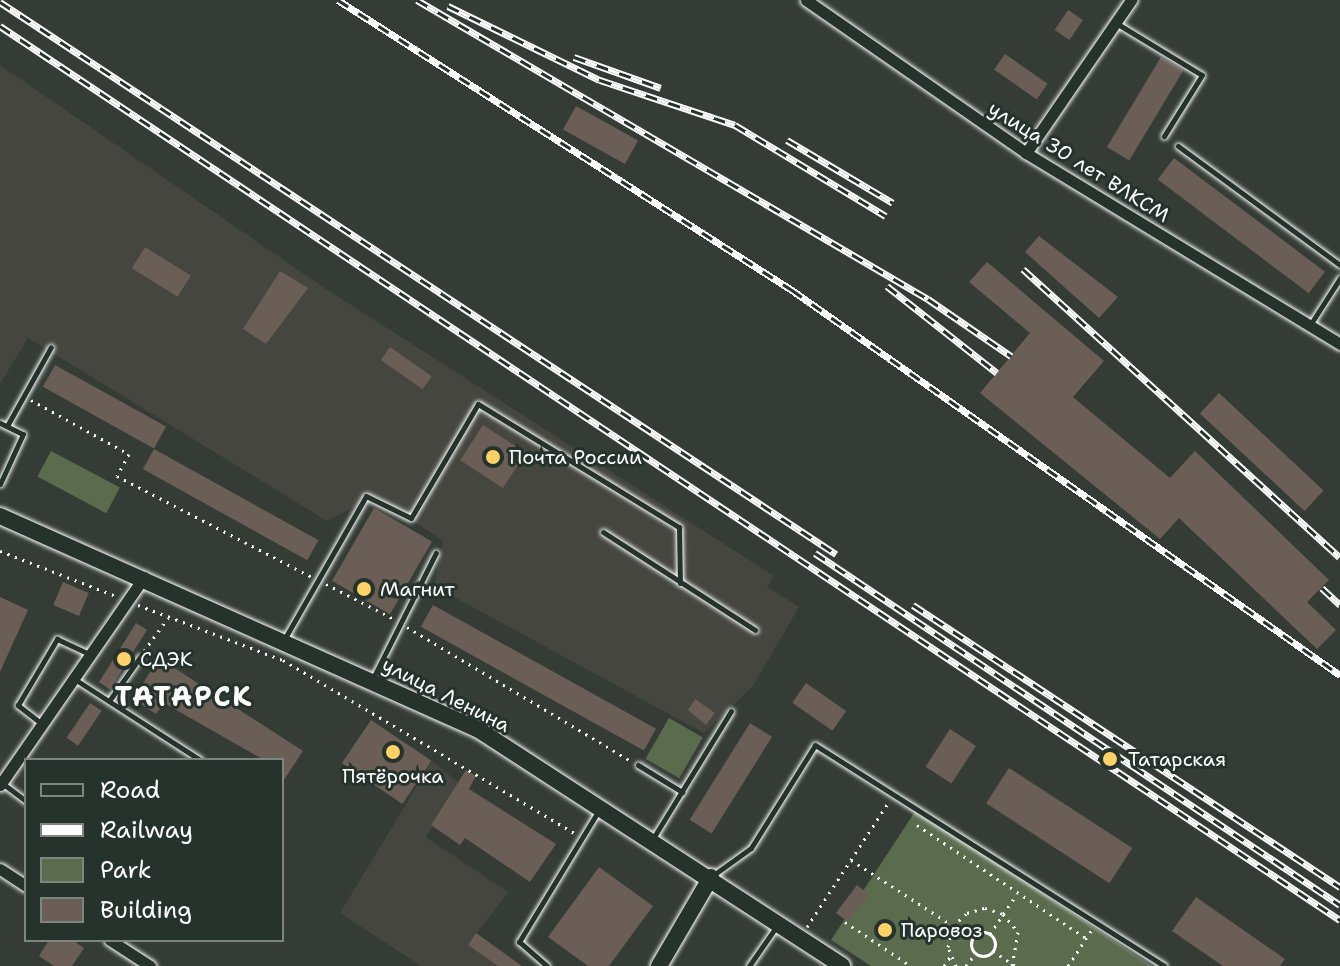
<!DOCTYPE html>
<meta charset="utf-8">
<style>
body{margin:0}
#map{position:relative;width:1340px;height:966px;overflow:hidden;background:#343c35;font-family:"Shantell Sans",sans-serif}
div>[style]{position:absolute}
.built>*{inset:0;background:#44463f}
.green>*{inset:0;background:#5a6b4e;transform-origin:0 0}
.building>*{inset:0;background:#6a5e56;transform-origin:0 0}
.path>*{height:3px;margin-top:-1.5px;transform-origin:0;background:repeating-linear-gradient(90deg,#fff 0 2px,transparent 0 8px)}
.path>.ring{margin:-1.5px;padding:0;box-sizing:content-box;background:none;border:3px solid #fff;border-radius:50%}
.roads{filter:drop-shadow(0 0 2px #fff) drop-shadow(0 0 2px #fff)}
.lane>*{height:5px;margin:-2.5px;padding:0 2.5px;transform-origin:2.5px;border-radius:2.5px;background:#26332d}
.street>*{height:11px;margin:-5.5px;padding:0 5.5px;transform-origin:5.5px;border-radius:5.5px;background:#26332d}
.secondary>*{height:16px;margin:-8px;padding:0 8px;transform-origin:8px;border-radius:8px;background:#26332d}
.rail>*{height:7px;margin-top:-3.5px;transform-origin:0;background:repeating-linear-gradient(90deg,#26332d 0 12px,#fff 0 24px);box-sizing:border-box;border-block:2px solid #fff}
.dots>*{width:22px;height:22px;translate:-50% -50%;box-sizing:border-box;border:4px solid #26332d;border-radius:50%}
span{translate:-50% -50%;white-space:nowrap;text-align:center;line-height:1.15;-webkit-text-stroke:6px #26332d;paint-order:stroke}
.street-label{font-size:20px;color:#fff}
.poi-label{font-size:20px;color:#fff}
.left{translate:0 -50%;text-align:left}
.district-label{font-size:28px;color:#fff;font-weight:700;letter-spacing:2px}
.legend{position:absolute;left:24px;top:758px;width:260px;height:184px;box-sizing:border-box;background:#26332d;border:2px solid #7d8581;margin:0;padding:10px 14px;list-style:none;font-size:24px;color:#fff}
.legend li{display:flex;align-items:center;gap:16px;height:40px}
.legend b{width:40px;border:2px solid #7d8581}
</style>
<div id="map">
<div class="built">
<i style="clip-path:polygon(0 65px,320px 285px,774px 576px,767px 587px,799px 607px,753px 686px,704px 733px,434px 586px,443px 541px,376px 496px,327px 521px,28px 338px,0 384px)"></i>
<i style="clip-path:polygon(432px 761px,458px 782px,426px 837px,508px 892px,468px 945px,498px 966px,421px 966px,340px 913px)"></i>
</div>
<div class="green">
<i style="left:51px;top:451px;width:78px;height:29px;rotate:28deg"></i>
<i style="left:669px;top:718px;width:39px;height:47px;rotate:30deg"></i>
<i style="clip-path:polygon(916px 810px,1152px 966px,871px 966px,831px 940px)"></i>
</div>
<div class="building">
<i style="left:1068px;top:10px;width:18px;height:24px;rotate:34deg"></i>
<i style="left:1005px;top:54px;width:52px;height:19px;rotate:35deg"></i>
<i style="left:1161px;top:57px;width:26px;height:105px;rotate:31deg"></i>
<i style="left:576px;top:106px;width:71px;height:27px;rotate:29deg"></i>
<i style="left:1174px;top:158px;width:189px;height:27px;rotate:37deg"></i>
<i style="clip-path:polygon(1039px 236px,1118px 297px,1099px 318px,1025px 252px)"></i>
<i style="left:145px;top:247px;width:54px;height:25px;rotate:32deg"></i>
<i style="clip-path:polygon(987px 262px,1104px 361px,1073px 397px,1170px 478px,1195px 451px,1329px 580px,1307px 602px,1336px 630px,1317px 649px,1179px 518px,1160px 539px,980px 393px,1030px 333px,969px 282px)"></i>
<i style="clip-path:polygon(280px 271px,308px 288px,266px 344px,243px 329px)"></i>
<i style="left:390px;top:347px;width:51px;height:16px;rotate:35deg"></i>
<i style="left:55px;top:365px;width:127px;height:25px;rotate:29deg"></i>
<i style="left:1219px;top:393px;width:143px;height:28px;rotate:43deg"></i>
<i style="left:483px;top:425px;width:51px;height:42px;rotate:33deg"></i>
<i style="left:154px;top:449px;width:188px;height:23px;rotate:29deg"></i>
<i style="left:374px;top:508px;width:67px;height:84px;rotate:30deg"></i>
<i style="left:63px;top:582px;width:28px;height:25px;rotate:23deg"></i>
<i style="clip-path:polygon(0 597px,28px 610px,0 672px)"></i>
<i style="left:433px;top:605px;width:255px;height:25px;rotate:29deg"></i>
<i style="left:136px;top:623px;width:13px;height:70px;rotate:32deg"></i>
<i style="clip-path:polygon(159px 658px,303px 751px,282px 783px,282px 760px,264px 760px,164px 703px,156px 714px,133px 699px)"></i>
<i style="left:806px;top:683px;width:49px;height:24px;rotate:35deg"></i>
<i style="clip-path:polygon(695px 699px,715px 713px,706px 725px,688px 710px)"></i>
<i style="left:90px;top:703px;width:14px;height:42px;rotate:34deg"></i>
<i style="left:371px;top:720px;width:73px;height:52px;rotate:34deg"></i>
<i style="left:750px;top:723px;width:26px;height:114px;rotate:32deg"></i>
<i style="left:950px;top:729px;width:31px;height:45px;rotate:33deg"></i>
<i style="left:1009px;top:768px;width:147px;height:42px;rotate:33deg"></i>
<i style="clip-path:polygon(466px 770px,476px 776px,469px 789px,556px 844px,530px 882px,465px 838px,460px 845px,431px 825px)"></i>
<i style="clip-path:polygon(599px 867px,653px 906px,609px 966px,588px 966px,548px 937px)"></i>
<i style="left:857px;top:885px;width:15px;height:35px;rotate:37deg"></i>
<i style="clip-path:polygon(1196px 897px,1285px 959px,1280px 966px,1223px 966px,1172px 931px)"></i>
<i style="clip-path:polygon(476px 933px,504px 953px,522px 966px,498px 966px,468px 945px)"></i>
<i style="clip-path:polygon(49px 940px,72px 940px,84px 948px,72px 966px,54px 966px,39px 956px)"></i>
</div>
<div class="path">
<i style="left:31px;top:400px;width:112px;rotate:28.9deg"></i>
<i style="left:129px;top:454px;width:25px;rotate:119deg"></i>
<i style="left:117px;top:476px;width:220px;rotate:27.4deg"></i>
<i style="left:0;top:551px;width:124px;rotate:21.2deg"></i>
<i style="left:326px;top:584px;width:76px;rotate:27.2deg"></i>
<i style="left:138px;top:605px;width:155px;rotate:20.8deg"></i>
<i style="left:283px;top:660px;width:341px;rotate:30.7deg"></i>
<i style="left:407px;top:627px;width:261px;rotate:30.9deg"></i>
<i style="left:144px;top:651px;width:41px;rotate:-54deg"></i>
<i style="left:917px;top:825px;width:203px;rotate:33.8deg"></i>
<i style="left:851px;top:860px;width:144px;rotate:32.8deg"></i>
<i style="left:845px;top:922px;width:79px;rotate:33.7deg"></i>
<i style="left:807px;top:927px;width:148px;rotate:-56.8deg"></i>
<i class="ring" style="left:971px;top:932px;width:21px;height:21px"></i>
<i style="left:990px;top:934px;width:48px;rotate:-56deg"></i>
<i style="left:993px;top:951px;width:27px;rotate:34deg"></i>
<i style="left:944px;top:966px;width:11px;rotate:-56deg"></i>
<i style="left:956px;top:966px;width:21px;rotate:-113deg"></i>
<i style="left:948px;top:947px;width:22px;rotate:-77deg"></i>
<i style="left:953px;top:926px;width:19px;rotate:-43deg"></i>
<i style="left:967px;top:913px;width:19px;rotate:-16deg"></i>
<i style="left:985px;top:908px;width:19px;rotate:18deg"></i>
<i style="left:1003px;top:914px;width:23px;rotate:50deg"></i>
<i style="left:1018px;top:932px;width:35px;rotate:100deg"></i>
<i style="left:966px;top:966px;width:15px;rotate:-53deg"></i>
<i style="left:1068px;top:966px;width:42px;rotate:-56.7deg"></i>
</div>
<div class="roads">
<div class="lane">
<i style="left:1116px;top:23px;width:100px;rotate:31.2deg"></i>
<i style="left:1202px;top:75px;width:72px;rotate:121.9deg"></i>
<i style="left:1178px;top:146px;width:201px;rotate:36.3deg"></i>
<i style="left:1310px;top:325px;width:56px;rotate:-57.4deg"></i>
<i style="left:0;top:423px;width:25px;rotate:26deg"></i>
<i style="left:23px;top:434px;width:55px;rotate:114.7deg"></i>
<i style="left:7px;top:426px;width:90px;rotate:-60.9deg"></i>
<i style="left:603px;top:532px;width:181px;rotate:32.8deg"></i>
<i style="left:285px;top:638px;width:163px;rotate:-60.3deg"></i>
<i style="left:366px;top:496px;width:50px;rotate:26.1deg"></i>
<i style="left:411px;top:518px;width:132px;rotate:-59.6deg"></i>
<i style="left:478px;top:404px;width:236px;rotate:31.5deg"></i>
<i style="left:679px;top:527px;width:56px;rotate:89deg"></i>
<i style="left:373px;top:678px;width:140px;rotate:-63.3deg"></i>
<i style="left:76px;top:680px;width:148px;rotate:32.8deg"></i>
<i style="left:109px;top:701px;width:54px;rotate:-54.8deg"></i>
<i style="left:42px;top:724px;width:31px;rotate:-142deg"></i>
<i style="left:18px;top:705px;width:77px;rotate:-59.4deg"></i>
<i style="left:57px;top:639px;width:35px;rotate:25deg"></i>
<i style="left:638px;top:765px;width:52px;rotate:31.5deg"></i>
<i style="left:2px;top:783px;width:30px;rotate:37deg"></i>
<i style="left:652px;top:840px;width:151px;rotate:-58.5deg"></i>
<i style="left:712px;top:876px;width:48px;rotate:-35.7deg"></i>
<i style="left:751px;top:848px;width:121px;rotate:-58.1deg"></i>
<i style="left:815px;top:745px;width:413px;rotate:32.3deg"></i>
<i style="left:547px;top:966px;width:37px;rotate:-139deg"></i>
<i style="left:519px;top:942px;width:154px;rotate:-58.8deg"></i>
<i style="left:749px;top:966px;width:47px;rotate:-55.3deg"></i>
</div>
<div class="street">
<i style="left:806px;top:0;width:268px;rotate:34.8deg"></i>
<i style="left:1026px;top:153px;width:368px;rotate:31.3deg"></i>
<i style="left:1026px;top:153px;width:186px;rotate:-55.5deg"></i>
<i style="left:0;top:785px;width:253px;rotate:-55.3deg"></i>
<i style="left:0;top:869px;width:31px;rotate:33deg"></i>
<i style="left:110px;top:940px;width:48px;rotate:33deg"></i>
</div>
<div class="secondary">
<i style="left:0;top:516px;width:525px;rotate:24.07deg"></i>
<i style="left:479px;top:730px;width:433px;rotate:33deg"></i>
<i style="left:659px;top:966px;width:103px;rotate:-59.7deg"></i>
</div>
</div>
<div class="rail">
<i style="left:338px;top:0;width:539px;rotate:32.57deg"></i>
<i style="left:792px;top:290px;width:670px;rotate:35.09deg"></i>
<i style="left:417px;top:0;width:592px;rotate:30.33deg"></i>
<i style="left:928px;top:299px;width:101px;rotate:34.5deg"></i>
<i style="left:0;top:2px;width:1002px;rotate:33.44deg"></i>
<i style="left:448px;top:6px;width:169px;rotate:26deg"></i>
<i style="left:600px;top:80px;width:142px;rotate:18.4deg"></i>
<i style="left:735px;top:125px;width:176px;rotate:31.1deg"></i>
<i style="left:0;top:26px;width:1611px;rotate:33.71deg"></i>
<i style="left:574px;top:57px;width:92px;rotate:19.6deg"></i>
<i style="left:787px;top:140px;width:123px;rotate:30.7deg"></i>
<i style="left:1023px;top:269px;width:428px;rotate:42.3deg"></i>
<i style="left:887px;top:286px;width:140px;rotate:38.3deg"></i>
<i style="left:815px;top:553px;width:632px;rotate:33.84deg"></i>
<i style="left:1322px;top:588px;width:25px;rotate:43deg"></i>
<i style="left:913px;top:605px;width:512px;rotate:33.44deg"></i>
</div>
<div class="dots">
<i style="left:493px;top:457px;background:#ffd166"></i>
<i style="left:364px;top:589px;background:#ffd166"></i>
<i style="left:124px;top:659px;background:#ffd166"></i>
<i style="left:393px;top:752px;background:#ffd166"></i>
<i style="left:1110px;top:759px;background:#ffd166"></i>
<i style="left:885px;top:930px;background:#ffd166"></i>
</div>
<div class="street-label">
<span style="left:1079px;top:162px;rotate:32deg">улица 30 лет ВЛКСМ</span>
<span style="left:446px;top:695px;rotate:27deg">улица Ленина</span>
</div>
<div class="poi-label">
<span class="left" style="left:509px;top:457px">Почта России</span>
<span class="left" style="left:380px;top:589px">Магнит</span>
<span class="left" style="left:140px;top:659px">СДЭК</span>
<span class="left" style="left:1128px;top:759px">Татарская</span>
<span style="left:393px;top:776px">Пятёрочка</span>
<span class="left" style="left:901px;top:930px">Паровоз</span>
</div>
<div class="district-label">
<span style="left:184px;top:696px">ТАТАРСК</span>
</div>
<ul class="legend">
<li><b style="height:10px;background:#26332d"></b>Road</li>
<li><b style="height:10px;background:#fff"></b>Railway</li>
<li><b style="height:22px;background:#5a6b4e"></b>Park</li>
<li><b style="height:22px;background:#6a5e56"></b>Building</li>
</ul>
</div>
